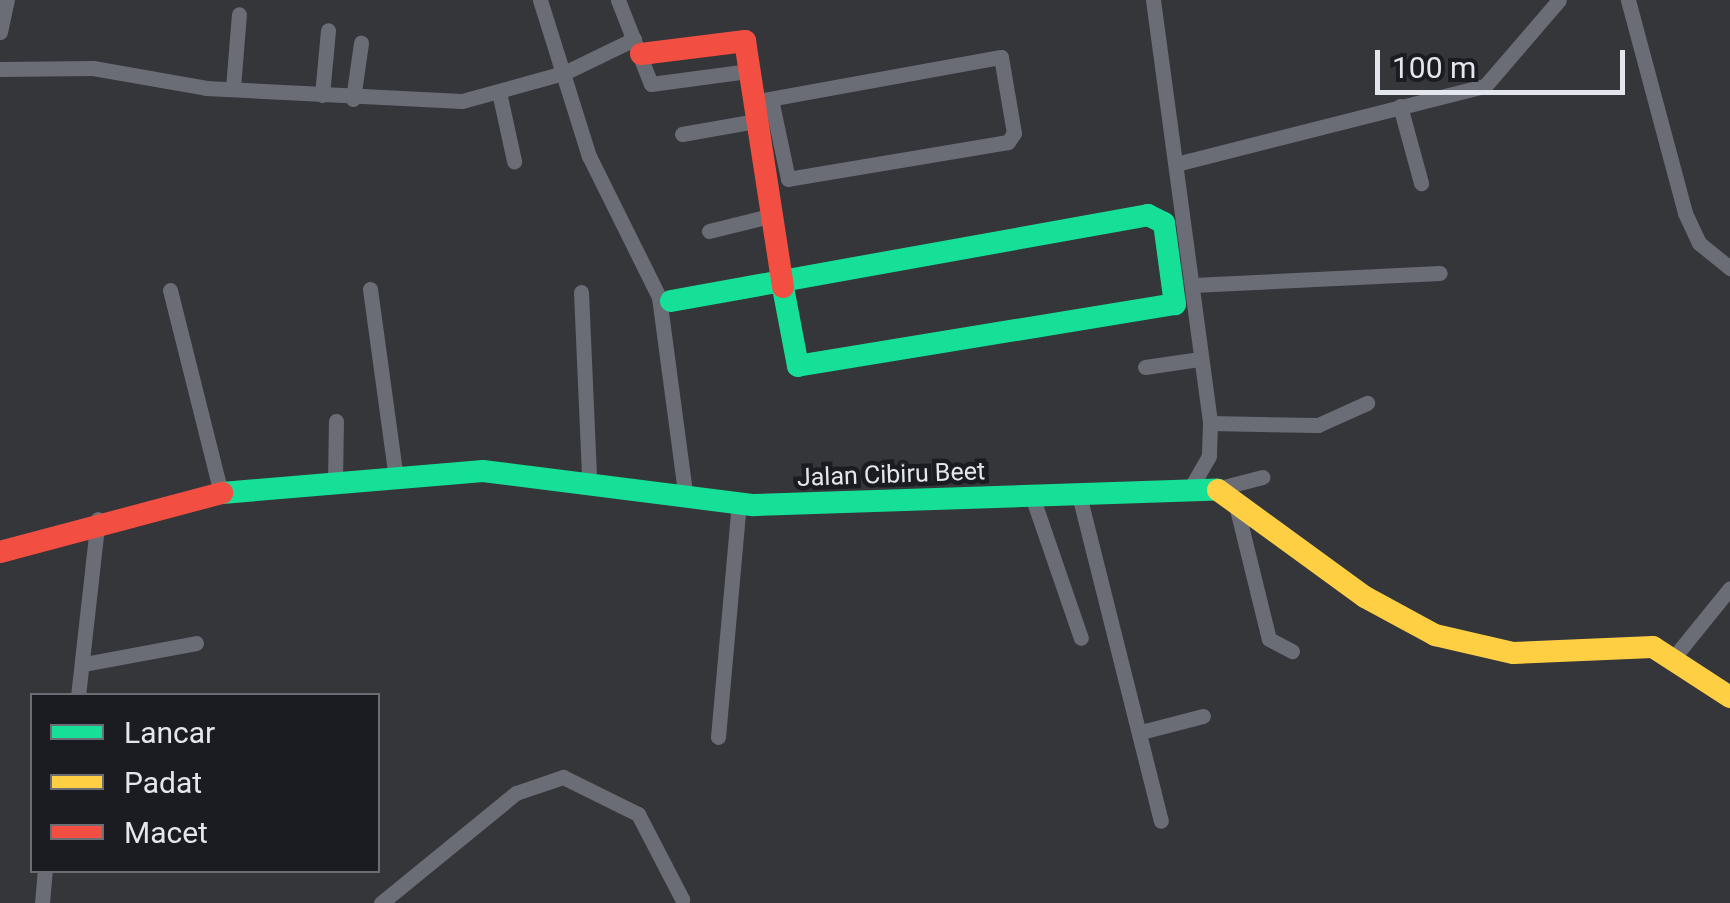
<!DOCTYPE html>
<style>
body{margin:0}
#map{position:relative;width:1730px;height:903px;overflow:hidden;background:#34363a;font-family:Roboto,sans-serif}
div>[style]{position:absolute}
.street>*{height:15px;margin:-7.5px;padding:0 7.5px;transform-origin:7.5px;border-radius:7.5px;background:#6a6d75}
.fast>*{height:22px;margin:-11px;padding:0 11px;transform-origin:11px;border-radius:11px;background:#16e098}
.slow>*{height:22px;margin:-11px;padding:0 11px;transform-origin:11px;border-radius:11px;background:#ffcf43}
.jam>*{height:22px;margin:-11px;padding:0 11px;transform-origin:11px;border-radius:11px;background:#f24e42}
span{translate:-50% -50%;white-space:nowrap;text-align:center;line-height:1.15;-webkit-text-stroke:9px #1a1c21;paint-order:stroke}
.street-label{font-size:25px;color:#e3e7ed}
.legend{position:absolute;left:30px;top:693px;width:350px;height:180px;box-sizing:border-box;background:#1a1c21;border:2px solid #6a6d73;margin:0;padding:12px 18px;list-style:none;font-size:30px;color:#e3e7ed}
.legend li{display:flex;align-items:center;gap:20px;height:50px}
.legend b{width:50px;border:2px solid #6a6d73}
.scale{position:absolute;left:1375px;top:50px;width:250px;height:45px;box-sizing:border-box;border:5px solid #e3e7ed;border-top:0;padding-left:12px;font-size:30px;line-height:35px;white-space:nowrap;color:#e3e7ed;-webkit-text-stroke:8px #1a1c21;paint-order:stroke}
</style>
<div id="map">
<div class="street">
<i style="left:540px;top:0;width:164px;rotate:72.6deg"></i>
<i style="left:589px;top:156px;width:157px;rotate:63.6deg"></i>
<i style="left:659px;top:297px;width:198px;rotate:82.4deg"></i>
<i style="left:618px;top:0;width:90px;rotate:68.6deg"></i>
<i style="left:651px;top:84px;width:99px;rotate:-7.6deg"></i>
<i style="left:1153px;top:0;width:427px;rotate:82.3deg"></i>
<i style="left:1210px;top:423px;width:33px;rotate:92deg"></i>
<i style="left:1209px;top:456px;width:34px;rotate:120deg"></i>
<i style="left:1628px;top:0;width:220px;rotate:75deg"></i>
<i style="left:1685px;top:213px;width:33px;rotate:65deg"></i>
<i style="left:1699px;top:243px;width:40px;rotate:39deg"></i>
<i style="left:0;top:32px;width:33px;rotate:-78deg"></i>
<i style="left:0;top:69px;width:93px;rotate:-0.6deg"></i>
<i style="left:93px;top:68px;width:115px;rotate:10deg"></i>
<i style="left:206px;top:88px;width:256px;rotate:2.9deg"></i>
<i style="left:462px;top:101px;width:106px;rotate:-15.4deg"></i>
<i style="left:564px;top:73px;width:78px;rotate:-25.9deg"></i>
<i style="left:233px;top:88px;width:74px;rotate:-85.4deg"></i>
<i style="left:499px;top:92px;width:71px;rotate:77.7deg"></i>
<i style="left:322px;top:95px;width:65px;rotate:-84.7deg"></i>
<i style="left:353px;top:99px;width:57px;rotate:-81.9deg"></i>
<i style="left:753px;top:102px;width:252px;rotate:-10.3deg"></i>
<i style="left:1001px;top:57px;width:77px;rotate:80.3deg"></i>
<i style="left:1014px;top:133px;width:11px;rotate:124deg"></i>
<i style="left:1008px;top:142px;width:223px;rotate:170.5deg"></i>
<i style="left:788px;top:179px;width:82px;rotate:-102deg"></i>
<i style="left:1400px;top:106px;width:80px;rotate:74.7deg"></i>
<i style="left:682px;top:134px;width:74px;rotate:-10.1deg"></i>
<i style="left:1176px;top:164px;width:319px;rotate:-14.2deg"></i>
<i style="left:1485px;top:86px;width:113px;rotate:-49.3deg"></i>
<i style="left:709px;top:231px;width:62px;rotate:-14deg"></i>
<i style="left:1193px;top:285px;width:247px;rotate:-2.8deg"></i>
<i style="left:370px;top:289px;width:191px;rotate:82.2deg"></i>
<i style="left:170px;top:290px;width:209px;rotate:75.9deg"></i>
<i style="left:581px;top:292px;width:185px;rotate:87.5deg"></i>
<i style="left:1145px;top:367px;width:56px;rotate:-8.3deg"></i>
<i style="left:1210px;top:423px;width:108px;rotate:1.1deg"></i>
<i style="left:1318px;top:425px;width:54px;rotate:-24.2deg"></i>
<i style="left:335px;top:482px;width:61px;rotate:-89.1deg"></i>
<i style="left:1216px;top:489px;width:48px;rotate:-14.6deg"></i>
<i style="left:1078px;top:491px;width:340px;rotate:75.9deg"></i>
<i style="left:1032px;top:496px;width:150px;rotate:71deg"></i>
<i style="left:1235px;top:501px;width:142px;rotate:76.2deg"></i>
<i style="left:1269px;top:639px;width:26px;rotate:28deg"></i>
<i style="left:1675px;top:656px;width:87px;rotate:-51deg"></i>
<i style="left:84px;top:664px;width:114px;rotate:-10.6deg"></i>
<i style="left:78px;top:696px;width:178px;rotate:-83.6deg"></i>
<i style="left:1141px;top:732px;width:64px;rotate:-14.5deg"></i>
<i style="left:718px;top:737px;width:236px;rotate:-84.9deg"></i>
<i style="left:42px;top:903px;width:33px;rotate:-85deg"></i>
<i style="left:381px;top:903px;width:174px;rotate:-39.2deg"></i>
<i style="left:516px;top:793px;width:50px;rotate:-18.8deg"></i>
<i style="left:563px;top:777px;width:84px;rotate:26.3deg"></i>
<i style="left:638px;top:814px;width:96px;rotate:62.6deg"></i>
</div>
<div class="fast">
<i style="left:671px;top:301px;width:485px;rotate:-10.2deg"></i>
<i style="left:1148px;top:215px;width:18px;rotate:27deg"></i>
<i style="left:1164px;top:223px;width:82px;rotate:82.3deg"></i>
<i style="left:1175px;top:304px;width:382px;rotate:170.7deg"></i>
<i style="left:798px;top:366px;width:80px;rotate:-100.8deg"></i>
<i style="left:222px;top:493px;width:262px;rotate:-4.8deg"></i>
<i style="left:483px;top:471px;width:273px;rotate:7.2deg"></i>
<i style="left:754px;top:505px;width:464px;rotate:-1.9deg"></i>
</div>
<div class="slow">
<i style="left:1218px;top:490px;width:182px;rotate:36.1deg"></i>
<i style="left:1365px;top:597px;width:80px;rotate:28.5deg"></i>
<i style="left:1435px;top:635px;width:80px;rotate:13deg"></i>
<i style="left:1513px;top:653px;width:140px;rotate:-2.5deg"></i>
<i style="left:1653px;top:647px;width:92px;rotate:33deg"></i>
</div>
<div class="jam">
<i style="left:641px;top:54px;width:105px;rotate:-7.1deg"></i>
<i style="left:745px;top:41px;width:249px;rotate:81.2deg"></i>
<i style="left:0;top:552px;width:230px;rotate:-14.9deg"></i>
</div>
<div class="street-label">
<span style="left:891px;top:475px;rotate:-2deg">Jalan Cibiru Beet</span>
</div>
<ul class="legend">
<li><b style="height:12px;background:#16e098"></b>Lancar</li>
<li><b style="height:12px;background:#ffcf43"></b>Padat</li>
<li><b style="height:12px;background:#f24e42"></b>Macet</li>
</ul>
<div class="scale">100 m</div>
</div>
